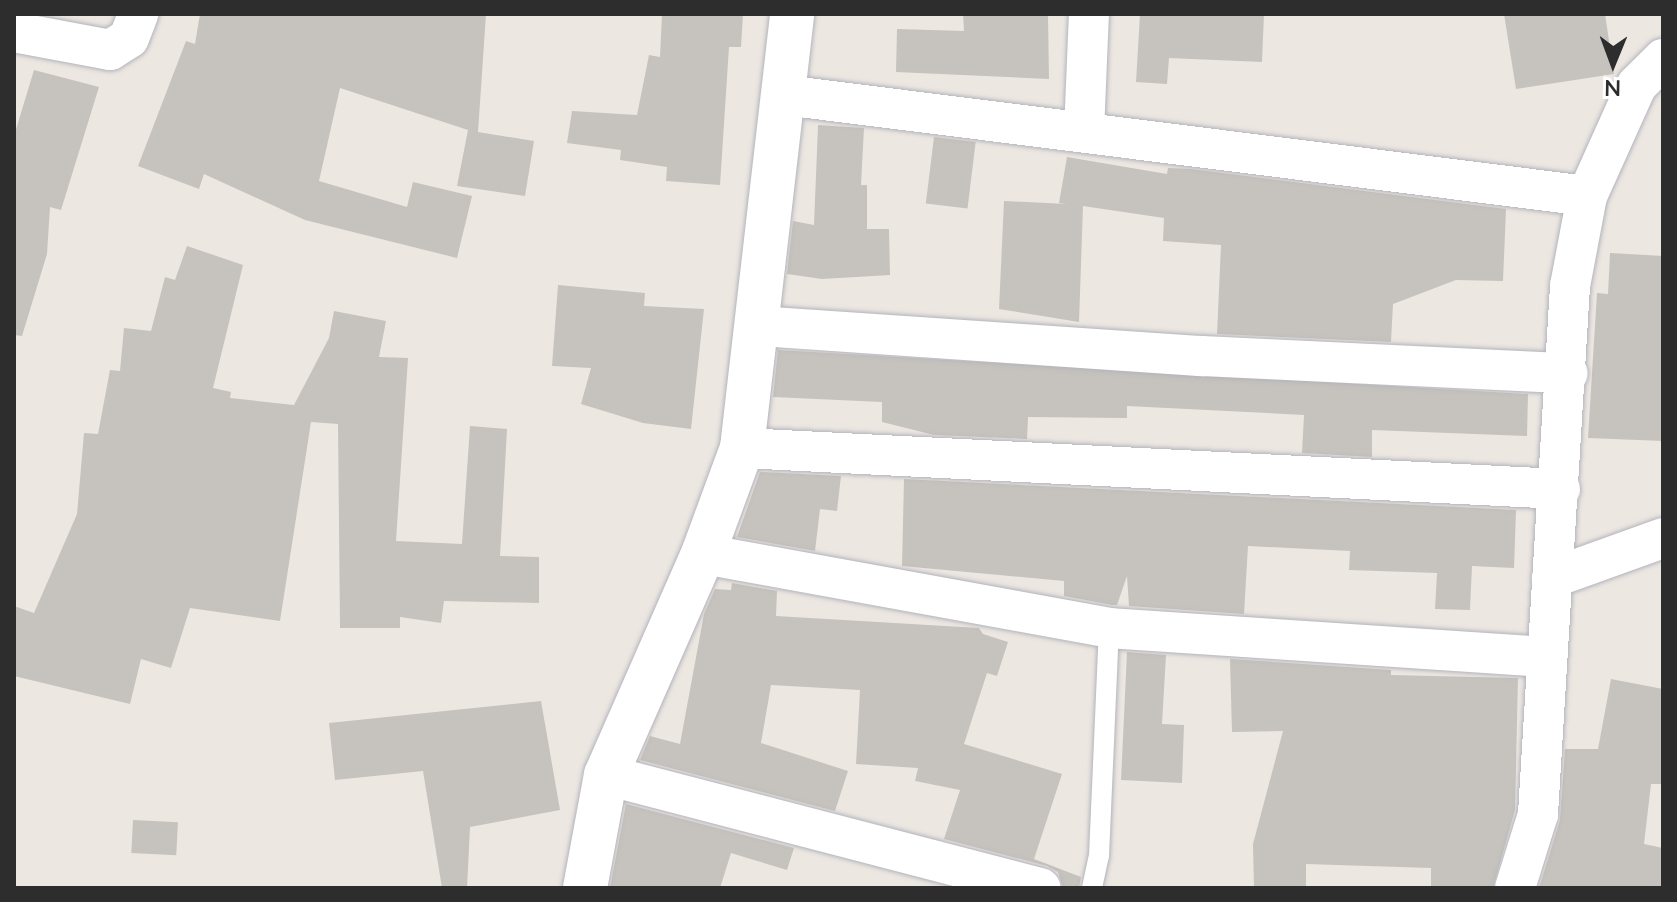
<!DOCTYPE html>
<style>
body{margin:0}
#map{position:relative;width:1677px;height:902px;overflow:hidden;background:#ede7e2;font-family:Lato,sans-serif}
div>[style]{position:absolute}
.building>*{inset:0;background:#c6c2bd;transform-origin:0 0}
.roads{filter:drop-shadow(0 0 2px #b2b4bc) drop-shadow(0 0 2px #b2b4bc)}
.lane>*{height:20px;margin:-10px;padding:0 10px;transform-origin:10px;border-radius:10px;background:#fff}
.street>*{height:40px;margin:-20px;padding:0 20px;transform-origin:20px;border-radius:20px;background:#fff}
.secondary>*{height:44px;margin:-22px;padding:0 22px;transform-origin:22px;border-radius:22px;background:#fff}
span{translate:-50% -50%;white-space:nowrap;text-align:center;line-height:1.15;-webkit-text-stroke:7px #fff;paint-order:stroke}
.frame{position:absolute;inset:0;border:16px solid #2d2d2d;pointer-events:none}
.north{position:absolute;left:1573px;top:24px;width:80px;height:80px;-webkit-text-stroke:6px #fff;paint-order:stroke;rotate:181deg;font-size:22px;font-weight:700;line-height:32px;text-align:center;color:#2d2d2d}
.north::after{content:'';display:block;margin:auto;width:28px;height:36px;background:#2d2d2d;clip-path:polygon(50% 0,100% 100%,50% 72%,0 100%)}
</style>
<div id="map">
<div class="building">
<i style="clip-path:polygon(200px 14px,486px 14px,478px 132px,534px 141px,525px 196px,457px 186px,468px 130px,340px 88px,319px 181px,407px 207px,413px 182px,472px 196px,457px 258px,305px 220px,204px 174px,199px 189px,138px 166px,186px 41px,195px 44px)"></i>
<i style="clip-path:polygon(662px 14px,743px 14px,741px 47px,729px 47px,720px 185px,666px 181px,667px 167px,620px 160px,621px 150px,567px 143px,572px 111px,637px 115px,649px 55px,660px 57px)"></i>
<i style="clip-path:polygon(963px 14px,1048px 14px,1049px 79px,896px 72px,897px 29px,964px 31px)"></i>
<i style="clip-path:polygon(1140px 14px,1264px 14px,1262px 62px,1169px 58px,1167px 84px,1136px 82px)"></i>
<i style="clip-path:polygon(1504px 14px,1605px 14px,1614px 74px,1516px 89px)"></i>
<i style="clip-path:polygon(34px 70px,99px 87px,61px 210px,50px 207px,47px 254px,22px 336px,14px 335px,14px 136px)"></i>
<i style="clip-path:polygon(818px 125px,864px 128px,861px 185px,867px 185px,867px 229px,889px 229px,890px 275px,822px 279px,787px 274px,793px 221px,814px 225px)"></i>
<i style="left:934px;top:137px;width:42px;height:67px;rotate:7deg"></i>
<i style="clip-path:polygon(1067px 157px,1167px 174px,1168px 168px,1191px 169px,1506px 209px,1503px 281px,1456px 280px,1393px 304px,1391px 342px,1217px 334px,1221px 245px,1163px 241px,1164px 218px,1083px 206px,1079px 322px,999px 309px,1004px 201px,1067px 204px,1059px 203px)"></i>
<i style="clip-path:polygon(187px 246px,243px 265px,213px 388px,231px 392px,230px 398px,294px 405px,329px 338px,334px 311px,386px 321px,379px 357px,408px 358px,396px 541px,462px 544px,470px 426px,507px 429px,500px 556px,539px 557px,539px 603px,444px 601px,441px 623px,400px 617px,400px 628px,340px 628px,338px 424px,311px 422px,280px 621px,190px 608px,171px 668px,141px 659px,130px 704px,14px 676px,14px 606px,34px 613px,77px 514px,84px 433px,98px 434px,110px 370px,120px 371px,124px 328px,151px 331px,165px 277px,175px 280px)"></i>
<i style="clip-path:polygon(1610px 253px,1663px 256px,1663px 441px,1588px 438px,1597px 293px,1608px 294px)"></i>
<i style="clip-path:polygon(558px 285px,645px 293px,644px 306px,704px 309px,691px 429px,643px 423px,581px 404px,591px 368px,552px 366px)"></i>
<i style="clip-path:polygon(778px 350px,1528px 394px,1527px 436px,1372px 430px,1372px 457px,1302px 453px,1304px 415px,1127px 406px,1127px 418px,1028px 417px,1027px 439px,934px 435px,882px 422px,882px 402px,773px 397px)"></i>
<i style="clip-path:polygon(760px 472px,841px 476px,837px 511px,820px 509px,815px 551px,737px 537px)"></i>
<i style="clip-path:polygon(904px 479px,1516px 510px,1514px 568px,1472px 566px,1470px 610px,1435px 609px,1437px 573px,1349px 570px,1350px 551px,1248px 546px,1244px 614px,1129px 606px,1127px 576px,1117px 605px,1112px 605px,1064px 596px,1064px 581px,902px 566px)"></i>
<i style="clip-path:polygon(732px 583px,777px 591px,776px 616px,979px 628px,983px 634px,1008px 642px,997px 676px,987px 673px,964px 744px,1062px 774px,1034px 859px,1081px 877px,1079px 888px,1063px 888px,1058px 872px,1047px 866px,944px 839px,960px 790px,915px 781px,918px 768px,856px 764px,860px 690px,771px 685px,761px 743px,848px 771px,835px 811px,640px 760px,650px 736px,680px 744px,704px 614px,715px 589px,731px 590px)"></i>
<i style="clip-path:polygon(1127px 652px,1166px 655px,1162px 724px,1184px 725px,1182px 783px,1121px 780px)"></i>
<i style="clip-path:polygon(1230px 659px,1391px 670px,1391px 675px,1518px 678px,1515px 810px,1493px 888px,1431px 888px,1431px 868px,1306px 864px,1306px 888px,1254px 888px,1253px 844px,1283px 731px,1232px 732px)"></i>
<i style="clip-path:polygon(1611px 679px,1663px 689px,1663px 784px,1651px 784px,1644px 844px,1663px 848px,1663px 888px,1539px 888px,1560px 820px,1565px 749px,1598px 749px)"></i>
<i style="clip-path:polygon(541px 701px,560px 810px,470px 827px,467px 888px,442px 888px,423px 771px,335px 780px,329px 723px)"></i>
<i style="clip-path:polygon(626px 804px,794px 848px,787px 870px,731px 853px,720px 888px,610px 888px)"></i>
<i style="left:133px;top:820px;width:45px;height:33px;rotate:3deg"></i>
</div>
<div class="roads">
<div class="lane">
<i style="left:1092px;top:888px;width:33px;rotate:-78deg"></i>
<i style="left:1099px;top:856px;width:228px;rotate:-87.5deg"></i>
</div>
<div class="street">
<i style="left:14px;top:32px;width:98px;rotate:10.6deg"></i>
<i style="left:110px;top:50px;width:22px;rotate:-32deg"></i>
<i style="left:129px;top:38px;width:26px;rotate:-69deg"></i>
<i style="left:784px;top:95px;width:809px;rotate:7.17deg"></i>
<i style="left:1084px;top:132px;width:118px;rotate:-87.6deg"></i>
<i style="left:758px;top:326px;width:444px;rotate:3.9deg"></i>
<i style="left:1201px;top:356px;width:367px;rotate:2.7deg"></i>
<i style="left:742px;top:448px;width:819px;rotate:2.87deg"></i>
<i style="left:703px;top:554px;width:413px;rotate:10.3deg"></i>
<i style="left:1109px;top:628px;width:437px;rotate:3.8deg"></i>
<i style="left:1552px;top:578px;width:118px;rotate:-19.8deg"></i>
<i style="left:606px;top:775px;width:449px;rotate:14.6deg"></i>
<i style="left:1515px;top:888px;width:77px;rotate:-72.7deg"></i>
<i style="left:1538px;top:814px;width:529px;rotate:-86.53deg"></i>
<i style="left:1570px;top:286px;width:92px;rotate:-79.3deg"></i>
<i style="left:1587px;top:196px;width:122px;rotate:-65.8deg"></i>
<i style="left:1637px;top:85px;width:37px;rotate:-45deg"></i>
</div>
<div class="secondary">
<i style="left:585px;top:888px;width:115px;rotate:-79.5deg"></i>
<i style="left:606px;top:775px;width:241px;rotate:-66.3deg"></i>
<i style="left:703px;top:554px;width:113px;rotate:-69.8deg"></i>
<i style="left:742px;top:448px;width:437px;rotate:-83.4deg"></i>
</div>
</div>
<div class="frame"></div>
<div class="north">N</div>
</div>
